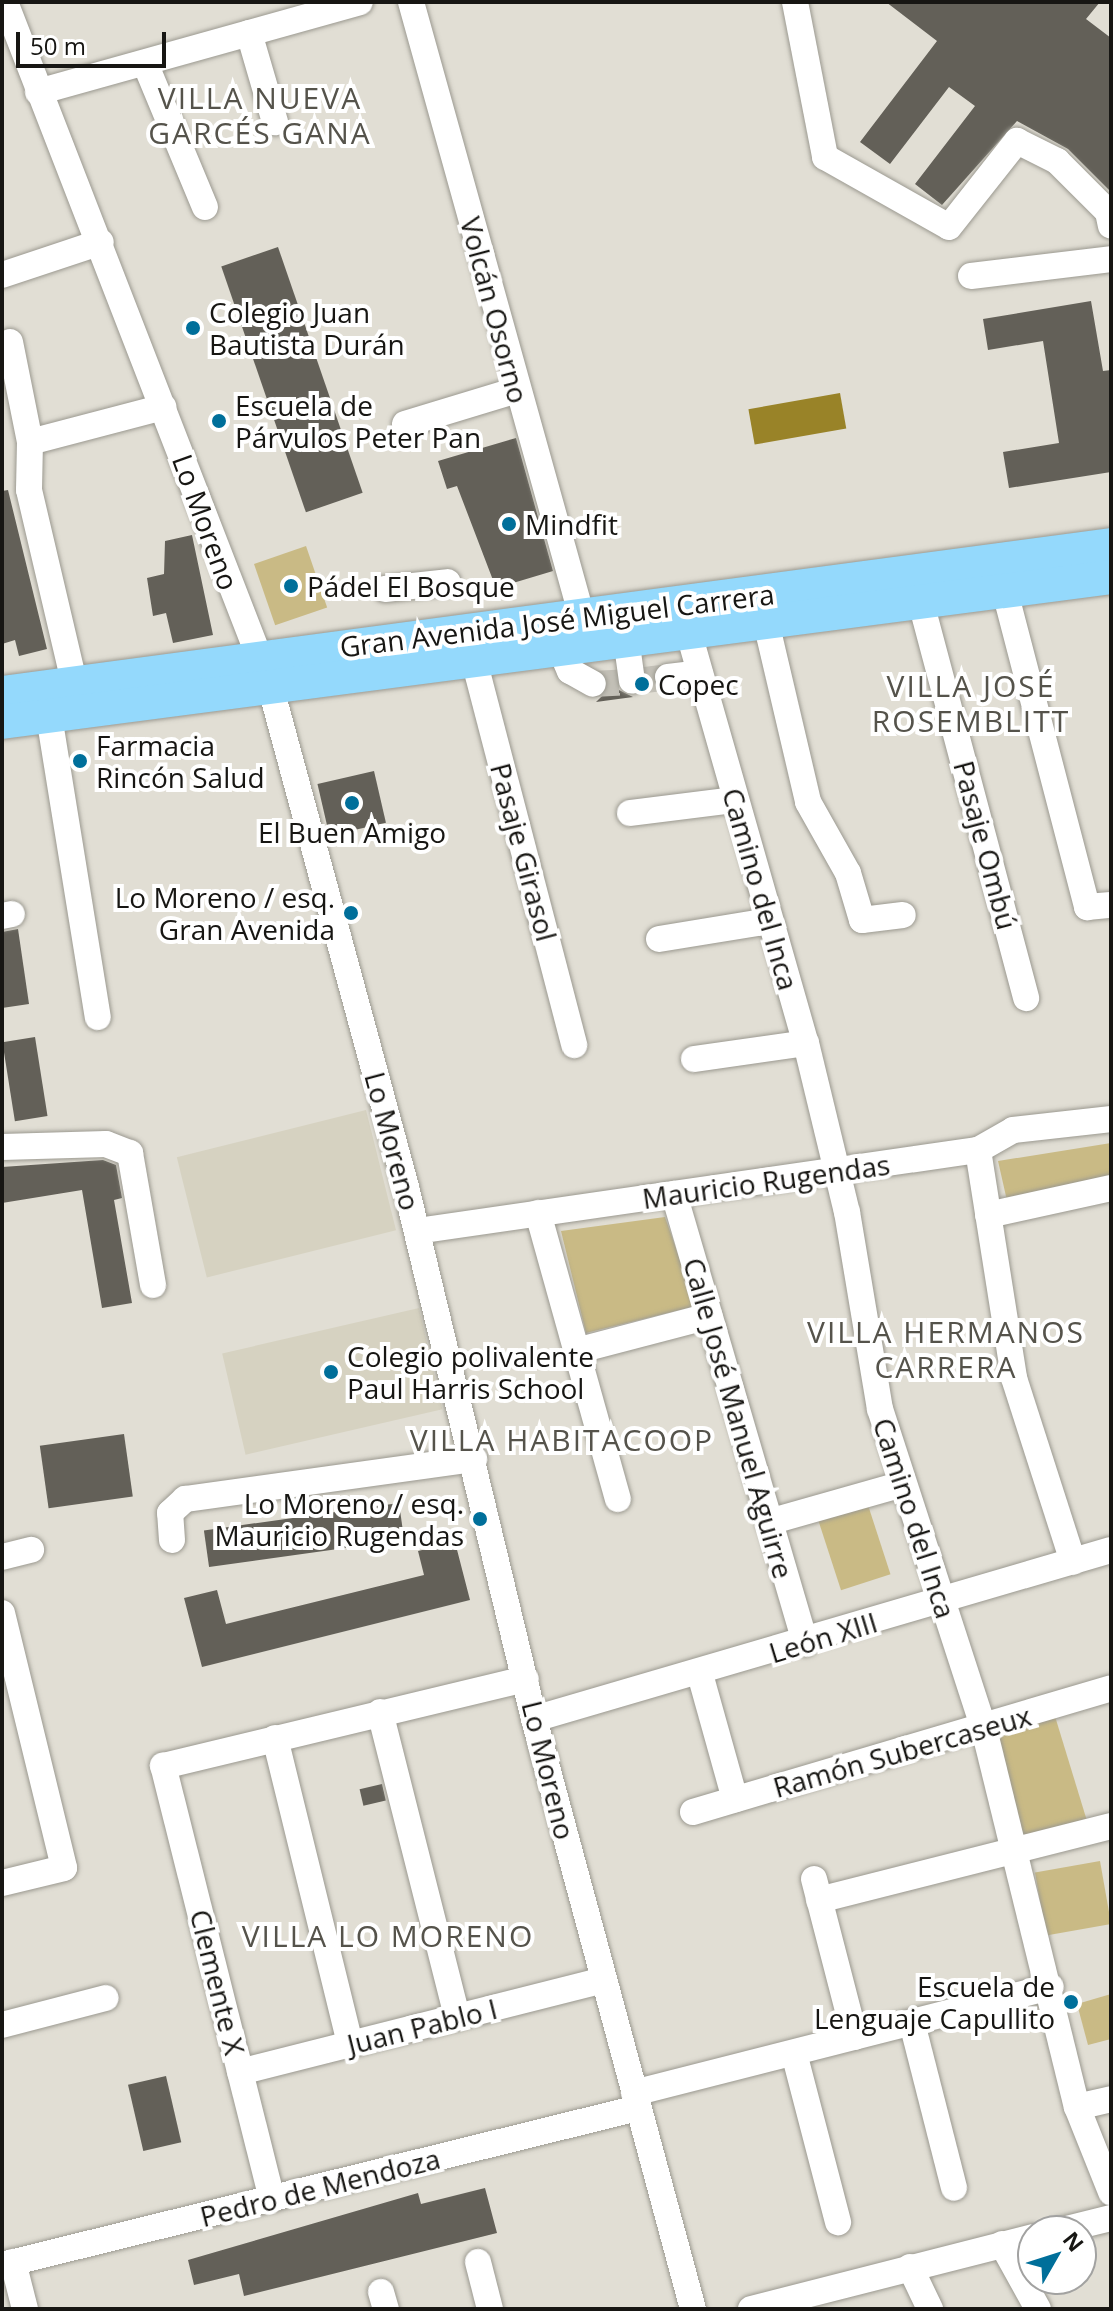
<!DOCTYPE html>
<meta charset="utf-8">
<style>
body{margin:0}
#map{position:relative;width:1113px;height:2311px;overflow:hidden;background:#e1ded4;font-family:"Open Sans",sans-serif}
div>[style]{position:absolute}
.built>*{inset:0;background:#d6d2c1;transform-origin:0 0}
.green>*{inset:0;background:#c9ba85;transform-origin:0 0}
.water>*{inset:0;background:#998328;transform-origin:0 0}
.building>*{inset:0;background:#636058;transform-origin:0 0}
.minor-tunnel>*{height:26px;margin-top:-13px;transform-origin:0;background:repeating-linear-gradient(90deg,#c3c0b7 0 26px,transparent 0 39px)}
.roads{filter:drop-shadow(0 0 2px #9b9990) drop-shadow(0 0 2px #9b9990)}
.minor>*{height:26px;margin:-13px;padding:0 13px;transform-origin:13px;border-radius:13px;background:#fff}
.major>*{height:34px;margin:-17px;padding:0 17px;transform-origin:17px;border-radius:17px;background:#94d9fc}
.dots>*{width:22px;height:22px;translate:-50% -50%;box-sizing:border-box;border:4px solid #fff;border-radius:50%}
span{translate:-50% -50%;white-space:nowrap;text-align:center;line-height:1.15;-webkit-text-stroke:8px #fff;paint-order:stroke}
.street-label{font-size:28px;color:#171613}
.poi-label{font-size:28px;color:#171613}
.left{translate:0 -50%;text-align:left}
.right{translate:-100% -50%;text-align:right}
.neighbourhood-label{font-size:30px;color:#55534b;letter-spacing:2px}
.frame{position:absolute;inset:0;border:4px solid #171613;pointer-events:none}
.north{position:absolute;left:1017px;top:2215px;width:80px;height:80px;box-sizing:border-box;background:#fff;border:2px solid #a2a2a1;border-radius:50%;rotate:51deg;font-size:22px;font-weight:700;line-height:32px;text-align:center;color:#171613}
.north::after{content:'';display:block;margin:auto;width:28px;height:36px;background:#006f9a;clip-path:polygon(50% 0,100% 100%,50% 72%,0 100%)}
.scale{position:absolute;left:16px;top:32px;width:150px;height:36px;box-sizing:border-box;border:4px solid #171613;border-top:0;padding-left:10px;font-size:24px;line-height:28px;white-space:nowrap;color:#171613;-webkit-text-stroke:6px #fff;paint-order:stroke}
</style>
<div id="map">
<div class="built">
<i style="left:366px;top:1110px;width:124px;height:195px;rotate:76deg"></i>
<i style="left:419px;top:1308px;width:104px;height:202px;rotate:77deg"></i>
</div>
<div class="green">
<i style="left:306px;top:546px;width:65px;height:55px;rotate:71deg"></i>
<i style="clip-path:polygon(1111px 1143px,1111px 1181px,1008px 1205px,998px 1161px)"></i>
<i style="clip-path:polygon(665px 1217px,696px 1306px,586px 1333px,561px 1231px)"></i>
<i style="left:867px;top:1502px;width:76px;height:52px;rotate:72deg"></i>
<i style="left:1054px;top:1713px;width:113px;height:65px;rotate:73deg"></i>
<i style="left:1100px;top:1861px;width:64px;height:66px;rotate:80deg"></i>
<i style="clip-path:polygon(1111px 1994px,1111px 2039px,1088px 2045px,1077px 2004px)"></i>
</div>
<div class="water">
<i style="left:840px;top:393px;width:36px;height:93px;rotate:80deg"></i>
</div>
<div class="building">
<i style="clip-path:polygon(886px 2px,1100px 2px,1086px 19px,1111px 38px,1111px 192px,1068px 149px,1017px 121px,942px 205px,915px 184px,975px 106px,949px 87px,890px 164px,860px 142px,937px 41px)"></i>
<i style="left:278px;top:247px;width:260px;height:60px;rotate:71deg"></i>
<i style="clip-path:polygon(1091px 301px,1103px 371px,1111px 370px,1111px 472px,1009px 488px,1003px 452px,1059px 443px,1043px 341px,988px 350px,983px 319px)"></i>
<i style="clip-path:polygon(516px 438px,553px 571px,496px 588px,457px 486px,447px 489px,438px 461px)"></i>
<i style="clip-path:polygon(8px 490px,47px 649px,19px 656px,15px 640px,2px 644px,2px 491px)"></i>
<i style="clip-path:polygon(192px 535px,213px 635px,173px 643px,166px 613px,153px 616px,147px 578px,164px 574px,165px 541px)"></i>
<i style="clip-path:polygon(615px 673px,619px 690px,633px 697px,596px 702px,607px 691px,605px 674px)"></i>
<i style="left:374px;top:771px;width:53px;height:58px;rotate:77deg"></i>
<i style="clip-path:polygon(18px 929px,29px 1004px,2px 1008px,2px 932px)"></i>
<i style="left:35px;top:1037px;width:80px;height:33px;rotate:81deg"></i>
<i style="clip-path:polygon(103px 1160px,116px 1165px,122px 1198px,114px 1200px,132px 1303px,102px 1308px,82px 1190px,2px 1203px,2px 1167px)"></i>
<i style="left:124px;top:1434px;width:63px;height:85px;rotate:82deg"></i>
<i style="left:399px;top:1503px;width:37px;height:197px;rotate:82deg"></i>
<i style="clip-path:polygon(455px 1542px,470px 1600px,202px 1667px,184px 1598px,217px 1590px,226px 1624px,424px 1575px,418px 1551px)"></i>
<i style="left:382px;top:1784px;width:17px;height:23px;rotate:77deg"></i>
<i style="left:166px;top:2076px;width:68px;height:39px;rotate:77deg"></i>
<i style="clip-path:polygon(485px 2188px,497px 2233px,244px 2296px,239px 2274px,194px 2285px,188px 2260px,418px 2193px,421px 2204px)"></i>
</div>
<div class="minor-tunnel">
<i style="left:637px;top:681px;width:31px;rotate:-7deg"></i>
<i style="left:593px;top:684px;width:33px;rotate:-3deg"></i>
</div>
<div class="roads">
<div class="minor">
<i style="left:5px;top:2px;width:733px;rotate:68.79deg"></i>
<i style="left:270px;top:685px;width:520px;rotate:74.84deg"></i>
<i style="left:406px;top:1187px;width:547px;rotate:76.47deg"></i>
<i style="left:534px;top:1719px;width:611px;rotate:74.92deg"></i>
<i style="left:411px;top:2px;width:638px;rotate:74.46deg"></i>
<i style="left:795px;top:2px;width:158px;rotate:79deg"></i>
<i style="left:825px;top:157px;width:142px;rotate:29.4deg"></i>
<i style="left:949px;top:227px;width:110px;rotate:-51.7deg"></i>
<i style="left:1017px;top:141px;width:45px;rotate:26.6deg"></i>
<i style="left:1057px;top:161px;width:72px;rotate:45deg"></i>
<i style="left:1108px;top:212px;width:14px;rotate:78deg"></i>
<i style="left:249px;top:33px;width:93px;rotate:73.7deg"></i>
<i style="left:145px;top:63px;width:156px;rotate:67.4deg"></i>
<i style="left:38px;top:92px;width:334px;rotate:-15.6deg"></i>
<i style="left:2px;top:275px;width:104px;rotate:-18.4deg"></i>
<i style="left:971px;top:276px;width:141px;rotate:-6.9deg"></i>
<i style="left:10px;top:342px;width:102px;rotate:78.7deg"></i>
<i style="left:30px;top:442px;width:48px;rotate:91.2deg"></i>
<i style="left:29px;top:490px;width:197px;rotate:76.8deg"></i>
<i style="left:405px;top:424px;width:117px;rotate:-16.9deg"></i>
<i style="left:30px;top:442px;width:138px;rotate:-14.7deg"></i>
<i style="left:1004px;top:588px;width:330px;rotate:75.4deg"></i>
<i style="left:1087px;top:907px;width:24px;rotate:-5deg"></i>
<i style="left:385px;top:589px;width:63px;rotate:-6.3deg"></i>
<i style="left:920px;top:599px;width:413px;rotate:75.1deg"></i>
<i style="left:684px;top:616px;width:444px;rotate:74.1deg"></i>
<i style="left:806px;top:1043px;width:174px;rotate:76.4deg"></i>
<i style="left:847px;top:1212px;width:200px;rotate:80.5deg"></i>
<i style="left:880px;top:1409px;width:336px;rotate:72deg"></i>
<i style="left:984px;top:1729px;width:389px;rotate:76.2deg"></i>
<i style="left:1077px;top:2107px;width:92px;rotate:68.2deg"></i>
<i style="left:765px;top:618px;width:189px;rotate:76.8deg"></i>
<i style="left:808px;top:802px;width:81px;rotate:60.6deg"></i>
<i style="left:848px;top:873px;width:49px;rotate:73.4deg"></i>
<i style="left:862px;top:920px;width:41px;rotate:-7deg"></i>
<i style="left:626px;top:638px;width:43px;rotate:82.1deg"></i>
<i style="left:560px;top:648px;width:25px;rotate:67deg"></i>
<i style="left:570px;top:671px;width:26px;rotate:29deg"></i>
<i style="left:474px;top:660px;width:398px;rotate:75.4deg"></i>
<i style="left:668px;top:677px;width:32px;rotate:-7deg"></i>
<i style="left:49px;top:716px;width:305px;rotate:80.8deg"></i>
<i style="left:630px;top:813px;width:105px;rotate:-7.1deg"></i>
<i style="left:2px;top:916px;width:10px;rotate:-11deg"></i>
<i style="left:659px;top:939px;width:111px;rotate:-9.3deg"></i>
<i style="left:694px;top:1059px;width:113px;rotate:-8.1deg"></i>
<i style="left:2px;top:1147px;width:104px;rotate:-1.7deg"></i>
<i style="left:106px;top:1144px;width:26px;rotate:21deg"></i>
<i style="left:130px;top:1153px;width:134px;rotate:80.1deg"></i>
<i style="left:978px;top:1150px;width:231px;rotate:81deg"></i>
<i style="left:1014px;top:1378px;width:193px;rotate:72.2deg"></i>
<i style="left:674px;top:1194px;width:468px;rotate:73.7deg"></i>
<i style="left:538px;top:1213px;width:297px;rotate:74.4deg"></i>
<i style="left:988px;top:1215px;width:126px;rotate:-12.4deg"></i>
<i style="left:417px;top:1231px;width:567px;rotate:-8.22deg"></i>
<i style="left:978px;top:1150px;width:40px;rotate:-29.7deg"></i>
<i style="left:1013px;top:1130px;width:99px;rotate:-6.4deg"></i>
<i style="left:576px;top:1351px;width:138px;rotate:-14.7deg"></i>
<i style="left:769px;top:1522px;width:139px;rotate:-15.8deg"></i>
<i style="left:172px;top:1540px;width:27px;rotate:-94deg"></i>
<i style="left:170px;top:1513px;width:21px;rotate:-43deg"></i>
<i style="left:185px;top:1499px;width:292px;rotate:-7.9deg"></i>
<i style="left:2px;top:1557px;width:30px;rotate:-14deg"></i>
<i style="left:2px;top:1613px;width:262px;rotate:76.3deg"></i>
<i style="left:64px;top:1868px;width:64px;rotate:166.4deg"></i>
<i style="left:700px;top:1674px;width:130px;rotate:74.4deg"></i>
<i style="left:380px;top:1712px;width:315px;rotate:75.8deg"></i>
<i style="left:534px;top:1719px;width:601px;rotate:-16.33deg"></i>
<i style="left:275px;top:1738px;width:315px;rotate:76.2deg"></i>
<i style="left:693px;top:1812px;width:436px;rotate:-16.5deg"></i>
<i style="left:814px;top:1879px;width:163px;rotate:75.5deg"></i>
<i style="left:819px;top:1900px;width:301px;rotate:-14.2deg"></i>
<i style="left:912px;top:2023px;width:170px;rotate:75.7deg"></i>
<i style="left:2px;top:2025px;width:107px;rotate:-14.6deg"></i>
<i style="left:794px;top:2053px;width:175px;rotate:75.4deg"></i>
<i style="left:240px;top:2072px;width:375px;rotate:-14.2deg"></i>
<i style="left:634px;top:2093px;width:430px;rotate:-14.3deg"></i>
<i style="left:1077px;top:2107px;width:35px;rotate:-13deg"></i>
<i style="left:272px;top:2199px;width:447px;rotate:-104.1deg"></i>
<i style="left:163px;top:1766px;width:373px;rotate:-13.5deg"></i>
<i style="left:1058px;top:2231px;width:55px;rotate:-13.8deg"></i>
<i style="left:1002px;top:2244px;width:74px;rotate:61deg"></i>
<i style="left:13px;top:2262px;width:49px;rotate:75.7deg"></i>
<i style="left:478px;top:2262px;width:49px;rotate:75.7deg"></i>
<i style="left:2px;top:2265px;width:655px;rotate:-13.87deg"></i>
<i style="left:910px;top:2267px;width:47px;rotate:64.5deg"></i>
<i style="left:381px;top:2292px;width:18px;rotate:74deg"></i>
<i style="left:751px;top:2309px;width:291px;rotate:-14.3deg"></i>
</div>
<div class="major">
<i style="left:2px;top:693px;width:1119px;rotate:-7.6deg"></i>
<i style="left:2px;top:722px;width:1118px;rotate:-7.45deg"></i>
</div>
</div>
<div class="dots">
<i style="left:193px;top:328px;background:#006f9a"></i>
<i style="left:219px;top:421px;background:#006f9a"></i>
<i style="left:509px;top:524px;background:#006f9a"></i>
<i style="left:291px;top:586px;background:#006f9a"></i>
<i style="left:642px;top:684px;background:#006f9a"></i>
<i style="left:80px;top:761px;background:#006f9a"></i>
<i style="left:352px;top:803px;background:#006f9a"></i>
<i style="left:351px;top:913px;background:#006f9a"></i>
<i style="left:331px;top:1372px;background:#006f9a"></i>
<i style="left:480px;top:1519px;background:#006f9a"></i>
<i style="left:1071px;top:2002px;background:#006f9a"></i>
</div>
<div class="street-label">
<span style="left:495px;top:310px;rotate:75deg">Volcán Osorno</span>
<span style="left:206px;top:522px;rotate:70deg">Lo Moreno</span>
<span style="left:557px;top:620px;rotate:-7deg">Gran Avenida José Miguel Carrera</span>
<span style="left:986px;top:845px;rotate:75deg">Pasaje Ombú</span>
<span style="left:524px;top:852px;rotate:75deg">Pasaje Girasol</span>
<span style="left:761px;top:889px;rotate:74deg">Camino del Inca</span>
<span style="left:393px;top:1141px;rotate:75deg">Lo Moreno</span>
<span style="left:766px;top:1181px;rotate:-8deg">Mauricio Rugendas</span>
<span style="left:739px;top:1418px;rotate:74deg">Calle José Manuel Aguirre</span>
<span style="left:915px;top:1518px;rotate:72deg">Camino del Inca</span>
<span style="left:823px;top:1637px;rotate:-17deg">León XIII</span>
<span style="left:902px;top:1751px;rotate:-16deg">Ramón Subercaseux</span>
<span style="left:549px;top:1770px;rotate:76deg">Lo Moreno</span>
<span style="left:218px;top:1982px;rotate:76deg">Clemente X</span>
<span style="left:422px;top:2026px;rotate:-14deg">Juan Pablo I</span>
<span style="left:320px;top:2187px;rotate:-14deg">Pedro de Mendoza</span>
</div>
<div class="poi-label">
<span class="left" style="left:209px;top:328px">Colegio Juan<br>Bautista Durán</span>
<span class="left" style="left:235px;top:421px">Escuela de<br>Párvulos Peter Pan</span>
<span class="left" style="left:525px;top:524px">Mindfit</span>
<span class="left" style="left:307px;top:586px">Pádel El Bosque</span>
<span class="left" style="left:658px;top:684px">Copec</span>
<span class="left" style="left:96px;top:761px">Farmacia<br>Rincón Salud</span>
<span style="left:352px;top:832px">El Buen Amigo</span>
<span class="right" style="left:335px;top:913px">Lo Moreno / esq.<br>Gran Avenida</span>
<span class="left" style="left:347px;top:1372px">Colegio polivalente<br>Paul Harris School</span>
<span class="right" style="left:464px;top:1519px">Lo Moreno / esq.<br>Mauricio Rugendas</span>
<span class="right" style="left:1055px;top:2002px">Escuela de<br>Lenguaje Capullito</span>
</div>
<div class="neighbourhood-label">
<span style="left:260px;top:115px">VILLA NUEVA<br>GARCÉS GANA</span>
<span style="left:971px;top:703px">VILLA JOSÉ<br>ROSEMBLITT</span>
<span style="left:946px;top:1349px">VILLA HERMANOS<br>CARRERA</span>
<span style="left:562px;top:1440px">VILLA HABITACOOP</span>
<span style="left:388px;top:1936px">VILLA LO MORENO</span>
</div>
<div class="frame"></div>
<div class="north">N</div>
<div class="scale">50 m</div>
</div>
